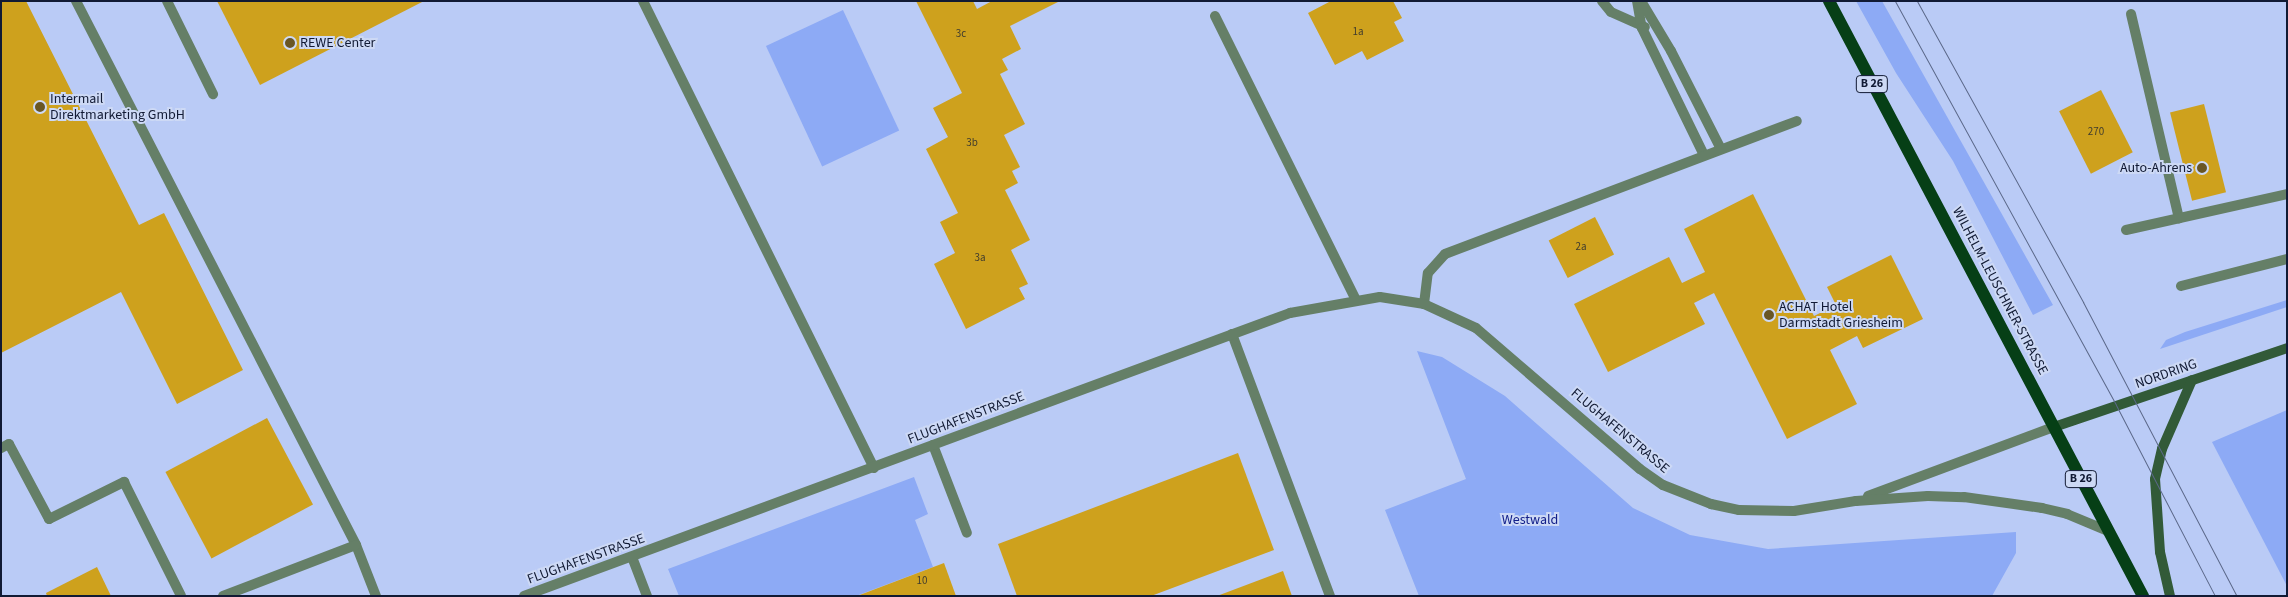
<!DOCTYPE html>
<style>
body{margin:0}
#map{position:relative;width:2288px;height:597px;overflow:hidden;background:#bacbf6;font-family:"Source Sans 3",sans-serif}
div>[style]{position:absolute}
.green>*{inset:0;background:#8daaf5;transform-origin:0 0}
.building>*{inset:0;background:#cea11d;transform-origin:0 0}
.lane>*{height:10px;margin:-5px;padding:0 5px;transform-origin:5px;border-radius:5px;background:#657f67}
.street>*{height:10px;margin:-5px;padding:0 5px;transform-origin:5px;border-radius:5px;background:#657f67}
.secondary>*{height:10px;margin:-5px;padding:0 5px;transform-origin:5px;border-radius:5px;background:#325a38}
.primary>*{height:12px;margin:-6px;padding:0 6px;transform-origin:6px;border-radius:6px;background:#063f16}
.tram>*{height:1px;margin:-0.5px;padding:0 0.5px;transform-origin:0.5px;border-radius:0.5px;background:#5b6889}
.dots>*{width:14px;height:14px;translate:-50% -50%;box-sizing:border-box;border:2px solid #cdd9f5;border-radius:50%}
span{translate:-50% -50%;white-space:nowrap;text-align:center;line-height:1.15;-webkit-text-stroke:4px #cdd9f5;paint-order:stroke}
.number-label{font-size:11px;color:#403c2e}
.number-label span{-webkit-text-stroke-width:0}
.shield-label span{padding:1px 4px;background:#cdd9f5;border:1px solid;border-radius:4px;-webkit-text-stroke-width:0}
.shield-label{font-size:12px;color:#111a34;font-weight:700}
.poi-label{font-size:14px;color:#111a34}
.left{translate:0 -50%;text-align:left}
.right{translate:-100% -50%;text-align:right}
.street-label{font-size:14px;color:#111a34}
.park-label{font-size:14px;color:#111e89}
.frame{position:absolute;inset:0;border:2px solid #111a34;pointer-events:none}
</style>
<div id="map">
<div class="green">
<i style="clip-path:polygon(1856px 1px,1882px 1px,2053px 305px,2033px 315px,1953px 161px,1896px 73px)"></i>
<i style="left:843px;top:10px;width:133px;height:85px;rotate:65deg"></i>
<i style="clip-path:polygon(2287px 300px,2287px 307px,2160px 349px,2166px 340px,2185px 332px)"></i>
<i style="clip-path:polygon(1417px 351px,1442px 357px,1505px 396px,1633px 508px,1690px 535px,1768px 549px,2016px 532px,2016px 553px,1992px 596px,1419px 596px,1385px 510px,1466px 479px)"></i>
<i style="clip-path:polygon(2287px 410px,2287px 586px,2212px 442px)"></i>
<i style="clip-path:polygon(914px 477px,928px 514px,915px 520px,933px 567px,856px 596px,679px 596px,668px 569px)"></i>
</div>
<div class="building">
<i style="clip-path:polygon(1px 1px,26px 1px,139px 225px,164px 213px,243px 370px,177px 404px,121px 292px,1px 353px)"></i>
<i style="clip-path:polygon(217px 1px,424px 1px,260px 85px)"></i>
<i style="clip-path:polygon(916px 1px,973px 1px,977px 9px,992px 1px,1060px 1px,1010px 26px,1021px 49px,1002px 59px,1008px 70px,1000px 74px,1025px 124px,1004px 135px,1020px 167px,1012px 171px,1018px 183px,1005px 190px,1030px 240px,1011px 250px,1028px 284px,1019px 288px,1025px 299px,966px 329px,934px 264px,955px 253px,940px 222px,958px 213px,926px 149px,948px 137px,933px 108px,962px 93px)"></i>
<i style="clip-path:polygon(1331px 1px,1393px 1px,1402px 18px,1394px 22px,1404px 41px,1367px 60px,1362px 51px,1335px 65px,1308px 13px)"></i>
<i style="left:2101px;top:90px;width:70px;height:47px;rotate:63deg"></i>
<i style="left:2204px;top:104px;width:91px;height:35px;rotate:76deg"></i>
<i style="clip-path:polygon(1753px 194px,1814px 316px,1836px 305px,1827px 287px,1891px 255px,1923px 319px,1863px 348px,1857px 336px,1830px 350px,1857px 404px,1787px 439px,1714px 293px,1694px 303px,1705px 324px,1608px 372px,1574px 304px,1669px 257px,1682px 283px,1705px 272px,1684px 229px)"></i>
<i style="left:1595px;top:217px;width:42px;height:52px;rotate:63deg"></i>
<i style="left:267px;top:418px;width:98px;height:115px;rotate:62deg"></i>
<i style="clip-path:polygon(1238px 453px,1274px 550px,1151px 596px,1017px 596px,998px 544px)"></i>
<i style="clip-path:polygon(944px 563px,956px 596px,857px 596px)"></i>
<i style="clip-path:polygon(97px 567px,111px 596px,47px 596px,46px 593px)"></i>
<i style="clip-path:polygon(1283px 571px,1292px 596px,1217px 596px)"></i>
</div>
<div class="lane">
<i style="left:76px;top:1px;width:612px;rotate:62.76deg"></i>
<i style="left:356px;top:545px;width:55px;rotate:68.6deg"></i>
<i style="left:167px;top:1px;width:104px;rotate:63.7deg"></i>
<i style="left:643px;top:1px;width:521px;rotate:63.68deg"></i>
<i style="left:1602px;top:1px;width:14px;rotate:51deg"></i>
<i style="left:1611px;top:12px;width:37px;rotate:24deg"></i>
<i style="left:1637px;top:1px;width:27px;rotate:80deg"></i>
<i style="left:1642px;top:28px;width:141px;rotate:64deg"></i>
<i style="left:1641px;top:1px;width:58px;rotate:59deg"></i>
<i style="left:1671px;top:51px;width:110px;rotate:63deg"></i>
<i style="left:2131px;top:14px;width:210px;rotate:76.8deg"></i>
<i style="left:1215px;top:16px;width:317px;rotate:63.6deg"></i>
<i style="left:2126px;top:230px;width:165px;rotate:-12.6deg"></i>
<i style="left:2181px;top:286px;width:109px;rotate:-14.3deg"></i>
<i style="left:1232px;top:334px;width:280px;rotate:69.5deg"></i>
<i style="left:933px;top:445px;width:94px;rotate:68.9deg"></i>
<i style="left:1px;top:448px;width:9px;rotate:-27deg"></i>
<i style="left:9px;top:444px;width:85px;rotate:61.9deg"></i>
<i style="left:49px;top:519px;width:84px;rotate:-26.3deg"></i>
<i style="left:124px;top:482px;width:127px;rotate:63.4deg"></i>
<i style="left:632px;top:557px;width:42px;rotate:69deg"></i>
<i style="left:223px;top:596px;width:142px;rotate:-21deg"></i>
</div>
<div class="street">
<i style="left:1424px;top:304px;width:31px;rotate:-83deg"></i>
<i style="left:1428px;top:273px;width:25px;rotate:-48deg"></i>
<i style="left:1445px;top:254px;width:376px;rotate:-20.7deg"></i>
<i style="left:1868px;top:496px;width:198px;rotate:-20.4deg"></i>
<i style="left:524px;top:596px;width:817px;rotate:-20.28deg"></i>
<i style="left:1290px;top:313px;width:91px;rotate:-10.1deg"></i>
<i style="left:1380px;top:297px;width:45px;rotate:9deg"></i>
<i style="left:1424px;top:304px;width:57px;rotate:24.8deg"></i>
<i style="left:1476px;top:328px;width:216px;rotate:40.7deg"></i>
<i style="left:1640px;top:469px;width:28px;rotate:35deg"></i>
<i style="left:1663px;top:485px;width:52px;rotate:21.6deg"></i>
<i style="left:1711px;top:504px;width:29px;rotate:12deg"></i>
<i style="left:1739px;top:510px;width:55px;rotate:1deg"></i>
<i style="left:1794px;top:511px;width:63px;rotate:-9.2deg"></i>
<i style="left:1856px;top:501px;width:72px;rotate:-4deg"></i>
<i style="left:1928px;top:496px;width:36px;rotate:2deg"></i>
<i style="left:1964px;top:497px;width:79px;rotate:8deg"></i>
<i style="left:2042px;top:508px;width:26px;rotate:13deg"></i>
<i style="left:2067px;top:514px;width:44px;rotate:22.5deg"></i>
</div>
<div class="secondary">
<i style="left:2054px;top:427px;width:246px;rotate:-18.7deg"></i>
<i style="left:2170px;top:596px;width:45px;rotate:-102.8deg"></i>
<i style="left:2160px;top:552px;width:73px;rotate:-93.9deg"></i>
<i style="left:2155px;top:479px;width:31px;rotate:-77deg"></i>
<i style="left:2162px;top:449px;width:75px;rotate:-66.5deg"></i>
</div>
<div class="primary">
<i style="left:1829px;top:1px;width:673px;rotate:62.18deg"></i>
</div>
<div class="tram">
<i style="left:1895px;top:1px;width:460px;rotate:61.3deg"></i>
<i style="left:2116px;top:405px;width:215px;rotate:62.6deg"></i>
<i style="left:1917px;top:1px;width:344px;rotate:61.1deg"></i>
<i style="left:2083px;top:302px;width:332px;rotate:62.4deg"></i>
</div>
<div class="dots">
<i style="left:290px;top:43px;background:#695624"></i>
<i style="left:40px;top:107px;background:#695624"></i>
<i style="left:2202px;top:168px;background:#695624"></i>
<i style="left:1769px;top:315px;background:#695624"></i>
</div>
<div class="number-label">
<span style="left:1358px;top:32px">1a</span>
<span style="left:961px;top:34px">3c</span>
<span style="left:2096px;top:132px">270</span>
<span style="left:972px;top:143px">3b</span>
<span style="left:1581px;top:247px">2a</span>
<span style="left:980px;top:258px">3a</span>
<span style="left:922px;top:581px">10</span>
</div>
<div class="shield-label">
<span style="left:1872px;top:84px">B 26</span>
<span style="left:2081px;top:479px">B 26</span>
</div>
<div class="poi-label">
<span class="left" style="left:300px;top:43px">REWE Center</span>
<span class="left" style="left:50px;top:107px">Intermail<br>Direktmarketing GmbH</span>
<span class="right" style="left:2192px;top:168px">Auto-Ahrens</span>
<span class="left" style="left:1779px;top:315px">ACHAT Hotel<br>Darmstadt Griesheim</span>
</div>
<div class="street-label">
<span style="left:2000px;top:291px;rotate:62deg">WILHELM-LEUSCHNER-STRASSE</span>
<span style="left:2166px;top:374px;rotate:-19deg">NORDRING</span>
<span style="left:966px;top:418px;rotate:-21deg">FLUGHAFENSTRASSE</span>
<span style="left:1620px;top:431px;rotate:40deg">FLUGHAFENSTRASSE</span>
<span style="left:586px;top:559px;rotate:-20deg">FLUGHAFENSTRASSE</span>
</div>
<div class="park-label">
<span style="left:1530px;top:520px">Westwald</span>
</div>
<div class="frame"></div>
</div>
